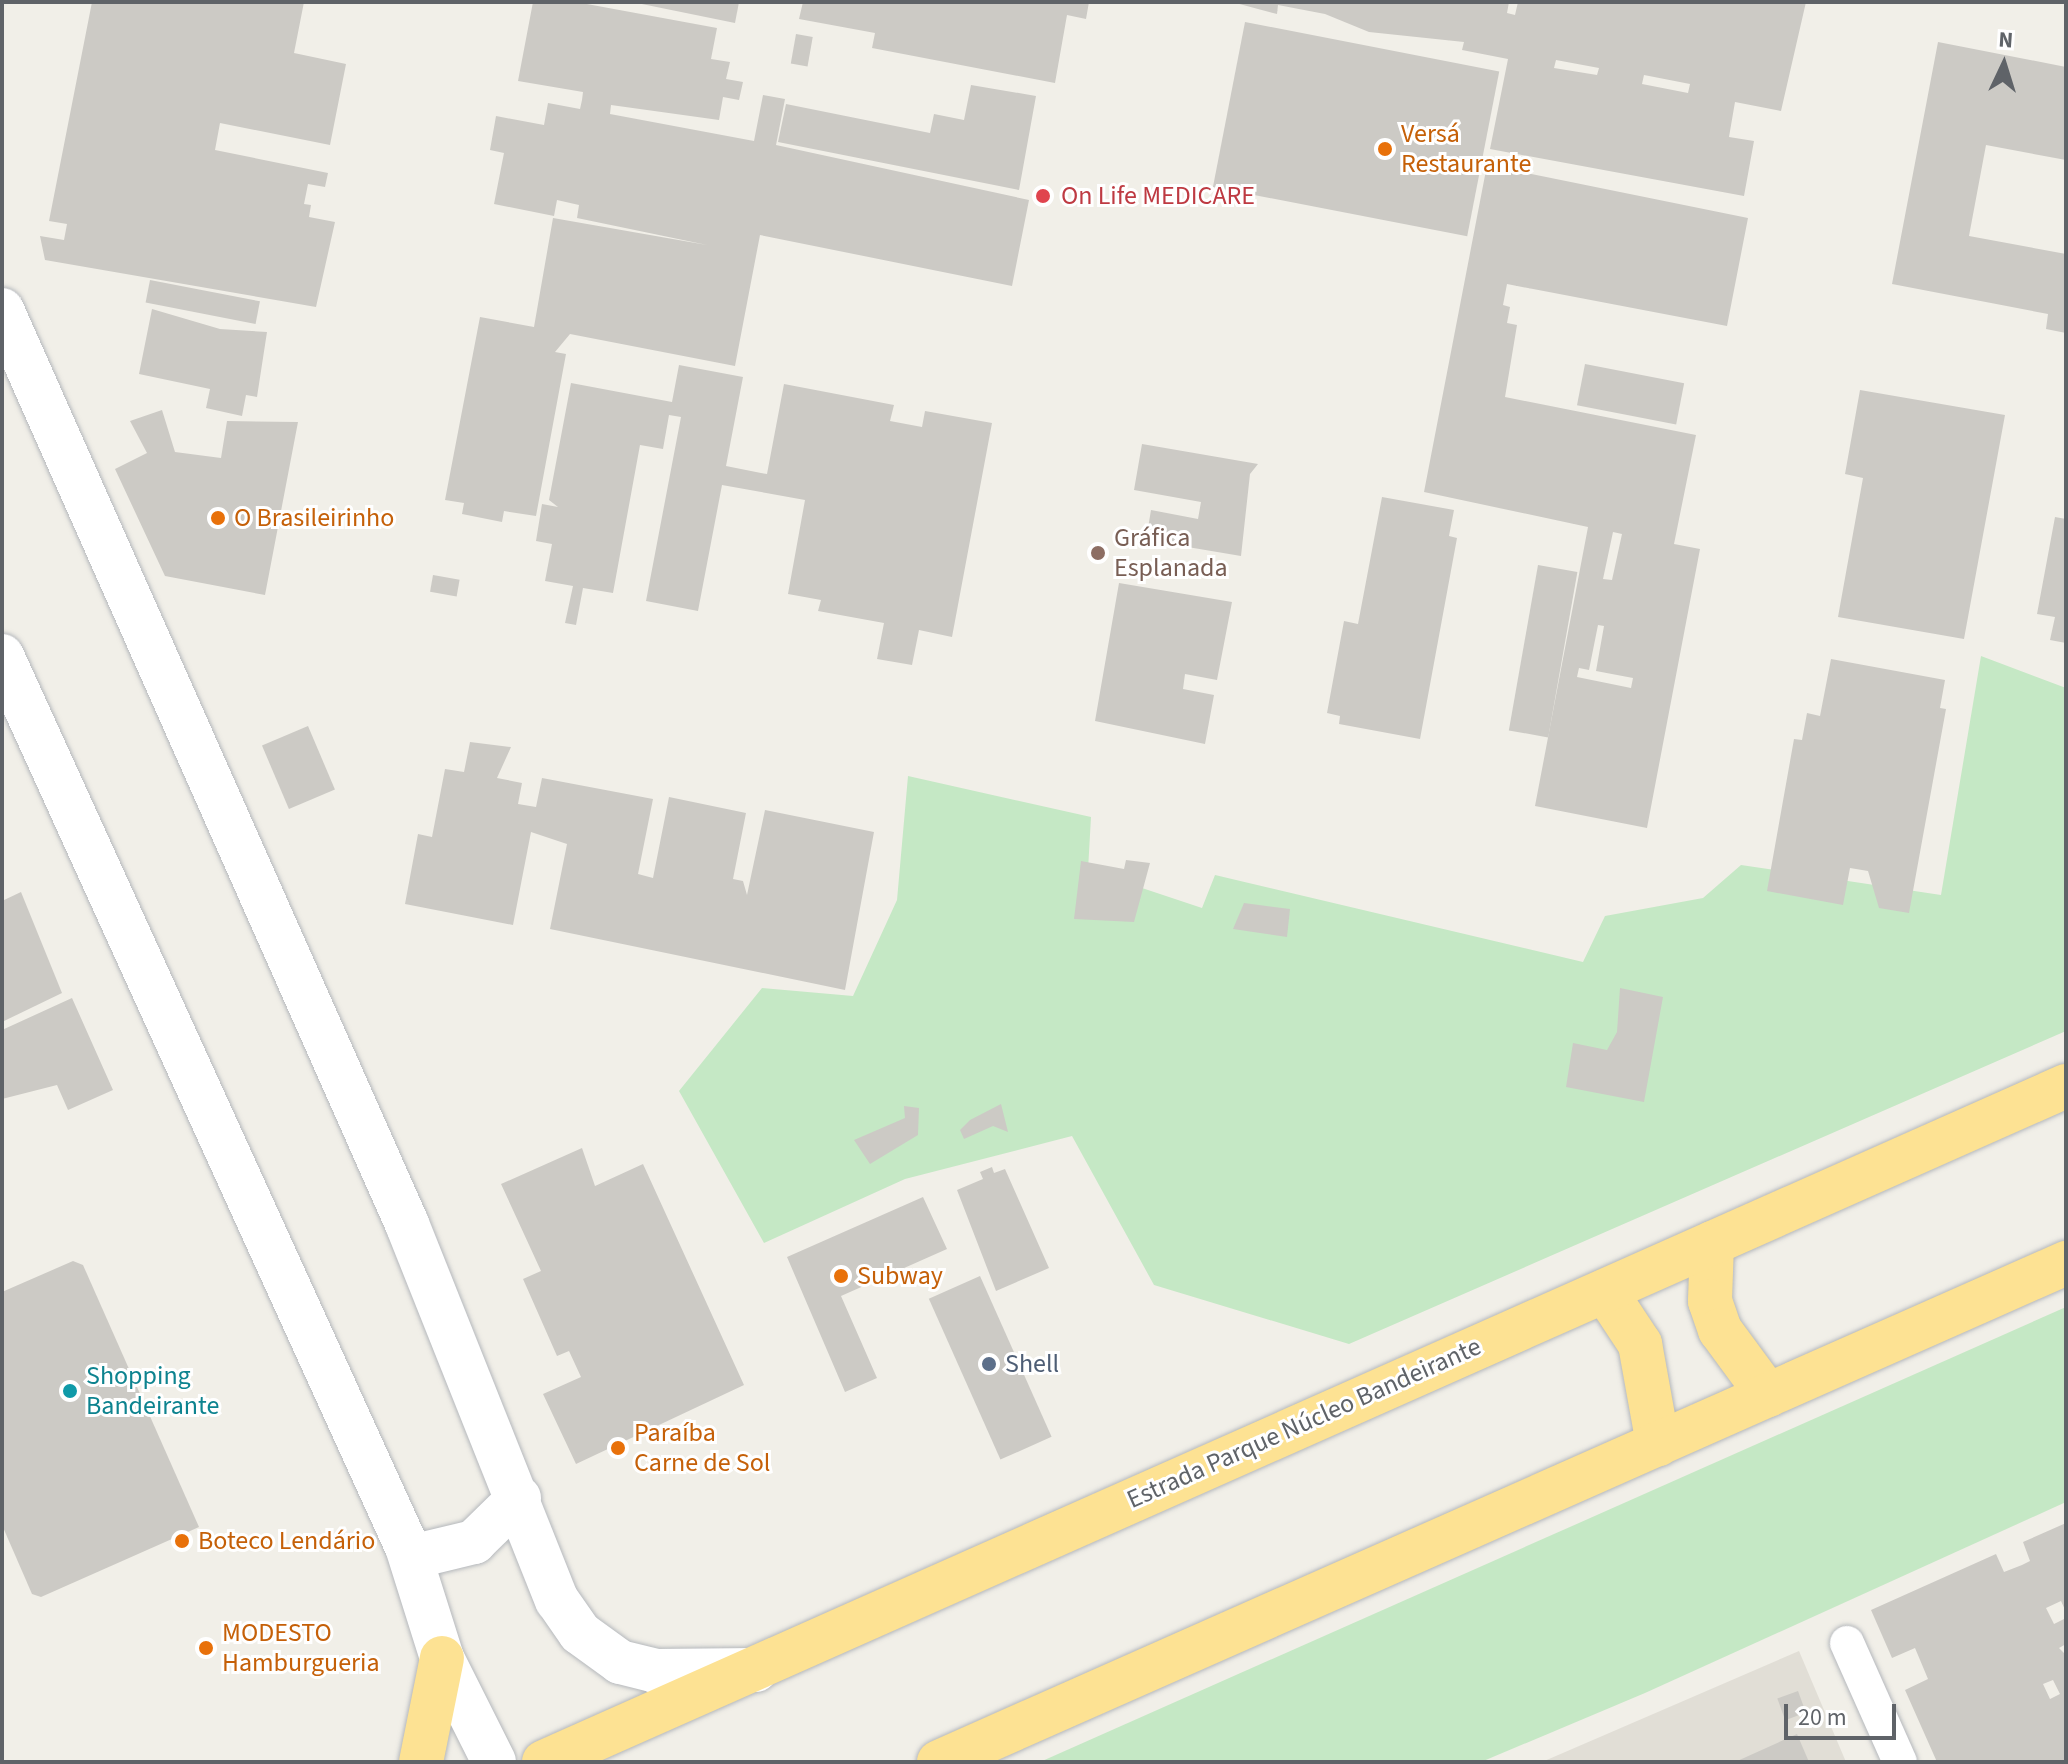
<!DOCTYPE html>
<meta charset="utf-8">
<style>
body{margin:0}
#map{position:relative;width:2068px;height:1764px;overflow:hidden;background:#f1efe8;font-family:"Source Sans 3",sans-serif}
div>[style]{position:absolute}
.education>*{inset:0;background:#e1ded6}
.green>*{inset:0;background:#c5e8c5}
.building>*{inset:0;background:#cccac5;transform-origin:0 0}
.roads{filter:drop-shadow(0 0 2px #b5b8bc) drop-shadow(0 0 2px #b5b8bc)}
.street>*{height:34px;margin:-17px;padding:0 17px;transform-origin:17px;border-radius:17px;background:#fff}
.secondary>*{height:44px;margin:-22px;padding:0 22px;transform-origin:22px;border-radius:22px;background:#fff}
.highway>*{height:44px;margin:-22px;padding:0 22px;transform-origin:22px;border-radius:22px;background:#fde293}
.dots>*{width:22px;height:22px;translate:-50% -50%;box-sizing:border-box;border:4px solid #fff;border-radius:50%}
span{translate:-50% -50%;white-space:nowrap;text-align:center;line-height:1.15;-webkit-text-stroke:6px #fff;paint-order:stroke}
.food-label{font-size:26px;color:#c56008}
.left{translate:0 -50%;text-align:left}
.health-label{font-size:26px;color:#be3a42}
.education-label{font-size:26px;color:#785e54}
.service-label{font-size:26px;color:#4e5e75}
.culture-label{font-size:26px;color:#0d838f}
.street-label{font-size:26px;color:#5f6368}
.frame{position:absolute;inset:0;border:4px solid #5f6368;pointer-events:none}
.north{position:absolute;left:1964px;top:24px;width:80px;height:80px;-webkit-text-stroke:6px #fff;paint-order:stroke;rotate:4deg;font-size:22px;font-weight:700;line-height:32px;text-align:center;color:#5f6368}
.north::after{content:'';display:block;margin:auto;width:28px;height:36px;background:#5f6368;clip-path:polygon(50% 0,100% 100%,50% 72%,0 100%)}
.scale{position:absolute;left:1784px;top:1704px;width:112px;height:36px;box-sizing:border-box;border:4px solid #5f6368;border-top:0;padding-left:10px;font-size:24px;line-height:28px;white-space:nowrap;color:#5f6368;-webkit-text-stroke:6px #fff;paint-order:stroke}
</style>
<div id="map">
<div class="education">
<i style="clip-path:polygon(1799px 1651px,1846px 1762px,1542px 1762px)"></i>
</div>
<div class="green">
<i style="clip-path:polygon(1981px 656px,2066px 688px,2066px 1031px,1349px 1344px,1154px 1285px,1072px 1136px,905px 1179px,764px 1243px,679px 1091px,762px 988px,853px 996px,897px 900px,908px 776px,1091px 817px,1088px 870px,1202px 908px,1215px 875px,1583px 962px,1605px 916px,1703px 898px,1741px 865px,1941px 895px)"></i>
<i style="clip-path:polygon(2066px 1307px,2066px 1502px,1645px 1693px,1481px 1762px,1040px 1762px)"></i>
</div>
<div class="building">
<i style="clip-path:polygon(92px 2px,304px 2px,294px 53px,346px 64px,330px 145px,220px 123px,215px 150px,328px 173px,325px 187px,308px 184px,304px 204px,311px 205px,309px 217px,335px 222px,316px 307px,45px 260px,40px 236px,64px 240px,67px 224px,49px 221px)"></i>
<i style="clip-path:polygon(533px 2px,576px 2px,717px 28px,711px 59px,730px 62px,726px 79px,743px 82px,739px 100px,723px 97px,719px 120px,611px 105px,610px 114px,754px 141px,763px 95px,785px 99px,776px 145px,1029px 200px,1012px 286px,760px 235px,735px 366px,570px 334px,555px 352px,566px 354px,536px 516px,504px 511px,502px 522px,462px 514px,464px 503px,445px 500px,480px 317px,534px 327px,553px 218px,707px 245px,577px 218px,579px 205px,557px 200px,554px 216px,494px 204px,504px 153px,490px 150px,496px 116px,544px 125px,548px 103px,580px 109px,582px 100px,583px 92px,518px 81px)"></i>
<i style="clip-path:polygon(632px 2px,739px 2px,735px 23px)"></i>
<i style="clip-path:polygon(803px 2px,1089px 2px,1086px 19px,1067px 15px,1055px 83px,872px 48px,875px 33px,799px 19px)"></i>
<i style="clip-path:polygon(evenodd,1232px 2px,1509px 2px,1507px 13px,1515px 15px,1518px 2px,1806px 2px,1781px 111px,1735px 102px,1729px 137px,1754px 141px,1744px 196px,1490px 149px,1508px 59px,1462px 50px,1464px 42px,1369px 32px,1325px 14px,1278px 5px,1277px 14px,1232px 2px,1556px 60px,1599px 68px,1597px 75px,1554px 68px,1556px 60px,1232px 2px,1644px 75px,1690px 84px,1688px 93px,1642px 84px,1644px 75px)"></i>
<i style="left:1245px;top:22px;width:259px;height:168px;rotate:11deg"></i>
<i style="left:796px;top:34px;width:17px;height:30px;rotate:10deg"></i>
<i style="clip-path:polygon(1938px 42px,2066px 67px,2066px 160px,1986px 145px,1969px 236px,2066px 254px,2066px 333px,2046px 329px,2048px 314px,1892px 284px)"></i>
<i style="clip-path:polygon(971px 85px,1036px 96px,1019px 190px,778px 142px,786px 104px,930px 133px,934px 114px,964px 120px)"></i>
<i style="clip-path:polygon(evenodd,1487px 165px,1748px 218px,1727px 326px,1507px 284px,1503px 305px,1510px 307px,1507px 323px,1517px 325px,1505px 397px,1696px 435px,1674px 544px,1700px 549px,1647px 828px,1535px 806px,1588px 527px,1424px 492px,1487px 165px,1613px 532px,1622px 534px,1612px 580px,1603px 579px,1613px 532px,1487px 165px,1598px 625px,1604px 626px,1596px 671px,1633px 678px,1631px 688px,1577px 677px,1579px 668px,1589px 670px,1598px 625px)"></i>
<i style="left:150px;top:280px;width:112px;height:23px;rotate:11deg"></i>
<i style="clip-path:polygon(152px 309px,220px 329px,267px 332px,257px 397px,246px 395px,242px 416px,206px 408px,210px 389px,139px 374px)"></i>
<i style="left:1585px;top:364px;width:101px;height:42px;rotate:11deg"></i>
<i style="clip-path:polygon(679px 365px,743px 377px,726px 466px,761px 473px,767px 474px,784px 384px,894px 405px,890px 421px,922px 427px,925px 411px,992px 423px,952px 637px,919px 630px,912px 665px,877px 659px,884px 623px,818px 611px,821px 600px,788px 594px,805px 500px,722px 485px,698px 611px,646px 601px,681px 417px,669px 415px,663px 449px,640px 445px,613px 593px,583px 588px,576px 625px,565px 623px,573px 586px,545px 581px,552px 544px,536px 541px,542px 504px,558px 507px,549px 500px,571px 383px,672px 402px)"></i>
<i style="clip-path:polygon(1860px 390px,2005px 415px,1964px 639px,1838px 617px,1863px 478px,1845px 474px)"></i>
<i style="clip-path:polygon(162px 410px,175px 452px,221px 458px,227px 421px,298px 422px,265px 595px,165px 576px,115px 469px,147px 453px,130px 421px)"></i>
<i style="clip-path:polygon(1142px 444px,1258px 464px,1250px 474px,1241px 556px,1146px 540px,1151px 510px,1198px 519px,1201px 502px,1134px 490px)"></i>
<i style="clip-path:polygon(1382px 497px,1454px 510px,1449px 536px,1457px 538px,1420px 739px,1339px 724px,1340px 716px,1327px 713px,1344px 621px,1358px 624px)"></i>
<i style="clip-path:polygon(2055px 517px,2066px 519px,2066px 643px,2050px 640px,2055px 617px,2037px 614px)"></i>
<i style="left:1538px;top:565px;width:40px;height:168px;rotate:10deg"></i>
<i style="left:433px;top:575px;width:27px;height:17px;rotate:10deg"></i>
<i style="clip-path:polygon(1119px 583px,1232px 602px,1217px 680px,1185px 674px,1183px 689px,1214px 695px,1205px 744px,1095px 721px)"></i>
<i style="clip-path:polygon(1831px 659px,1945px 680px,1940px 708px,1946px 709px,1909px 913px,1879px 908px,1868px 871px,1850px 868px,1843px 905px,1767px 891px,1794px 739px,1802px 740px,1807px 713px,1820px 716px)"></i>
<i style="left:308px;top:726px;width:69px;height:50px;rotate:67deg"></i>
<i style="clip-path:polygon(470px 742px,511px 747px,497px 778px,522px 783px,518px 804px,536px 807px,542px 778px,653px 799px,638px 874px,653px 878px,669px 797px,746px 813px,733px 879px,743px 881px,747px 895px,765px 810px,874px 832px,845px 990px,550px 929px,567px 844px,531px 832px,513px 925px,405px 904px,418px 834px,432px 837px,445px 769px,464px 772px)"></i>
<i style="clip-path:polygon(1126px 860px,1150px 863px,1134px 922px,1074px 919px,1081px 861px,1124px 869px)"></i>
<i style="clip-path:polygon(21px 892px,62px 993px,2px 1022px,2px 901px)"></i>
<i style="clip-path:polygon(1244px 903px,1290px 909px,1287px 937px,1233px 929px)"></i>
<i style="clip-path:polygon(1620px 988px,1663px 997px,1644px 1102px,1566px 1087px,1573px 1043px,1607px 1050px,1617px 1032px)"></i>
<i style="clip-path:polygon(72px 998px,113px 1090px,68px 1110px,57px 1085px,2px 1099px,2px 1030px)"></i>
<i style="clip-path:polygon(1001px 1104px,1008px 1132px,993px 1126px,964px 1139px,960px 1130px,970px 1120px)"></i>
<i style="clip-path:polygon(904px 1106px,919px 1108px,918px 1135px,870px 1164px,854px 1140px,905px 1118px)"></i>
<i style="clip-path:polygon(582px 1148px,595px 1186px,643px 1164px,744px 1385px,576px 1464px,543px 1394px,581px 1377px,569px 1351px,557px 1356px,523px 1279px,541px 1271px,501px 1184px)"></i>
<i style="clip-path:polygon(992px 1167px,994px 1173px,1005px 1169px,1049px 1268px,996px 1291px,957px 1190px,983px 1179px,980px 1172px)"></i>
<i style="clip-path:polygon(923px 1197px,947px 1249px,841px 1296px,877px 1378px,845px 1392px,787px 1257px)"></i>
<i style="clip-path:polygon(73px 1261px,83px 1265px,199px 1527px,41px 1597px,32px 1594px,2px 1525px,2px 1292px)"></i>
<i style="left:980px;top:1276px;width:176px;height:56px;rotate:66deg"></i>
<i style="clip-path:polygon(evenodd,2066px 1523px,2066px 1612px,2061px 1601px,2046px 1608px,2054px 1624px,2066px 1618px,2066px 1644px,2059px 1648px,2066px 1655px,2066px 1762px,1937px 1762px,1905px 1690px,1928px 1679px,1915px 1648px,1892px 1658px,1871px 1610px,1996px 1554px,2004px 1572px,2022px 1565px,2030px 1561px,2023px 1542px,2066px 1523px,2053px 1680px,2060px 1694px,2050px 1699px,2043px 1684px,2053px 1680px)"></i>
<i style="left:1798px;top:1691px;width:23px;height:22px;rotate:70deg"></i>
<i style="clip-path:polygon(1797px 1734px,1809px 1762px,1735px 1762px)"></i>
</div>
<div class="roads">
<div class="street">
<i style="left:1847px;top:1643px;width:130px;rotate:66deg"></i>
</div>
<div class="secondary">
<i style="left:2px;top:310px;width:1000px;rotate:66.1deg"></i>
<i style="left:407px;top:1224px;width:405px;rotate:68.3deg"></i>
<i style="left:557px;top:1600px;width:40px;rotate:55.1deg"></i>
<i style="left:580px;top:1633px;width:49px;rotate:35.9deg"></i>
<i style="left:620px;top:1662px;width:36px;rotate:14deg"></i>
<i style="left:655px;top:1671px;width:101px;rotate:-0.6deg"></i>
<i style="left:2px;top:656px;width:979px;rotate:65.56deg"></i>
<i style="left:407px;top:1547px;width:116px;rotate:72.5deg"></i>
<i style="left:442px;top:1658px;width:116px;rotate:63.4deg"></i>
<i style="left:407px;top:1547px;width:15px;rotate:32deg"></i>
<i style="left:420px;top:1555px;width:56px;rotate:-13.5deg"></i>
<i style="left:474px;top:1542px;width:63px;rotate:-44.4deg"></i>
</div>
<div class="highway">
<i style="left:1712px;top:1243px;width:58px;rotate:92deg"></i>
<i style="left:1710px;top:1301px;width:31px;rotate:71deg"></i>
<i style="left:1720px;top:1330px;width:81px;rotate:53.6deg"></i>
<i style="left:1605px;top:1291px;width:64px;rotate:56.6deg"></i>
<i style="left:1640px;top:1344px;width:102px;rotate:79.8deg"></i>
<i style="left:421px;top:1762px;width:106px;rotate:-78.6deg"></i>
<i style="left:544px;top:1762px;width:1665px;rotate:-23.95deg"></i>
<i style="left:939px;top:1762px;width:1233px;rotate:-23.88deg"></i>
</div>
</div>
<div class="dots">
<i style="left:1385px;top:149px;background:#e8710a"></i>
<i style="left:1043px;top:196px;background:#e0444e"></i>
<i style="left:218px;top:518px;background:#e8710a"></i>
<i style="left:1098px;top:553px;background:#8d6e63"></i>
<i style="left:841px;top:1276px;background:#e8710a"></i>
<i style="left:989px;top:1364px;background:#5c6f8a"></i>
<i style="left:70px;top:1391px;background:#0f9aa8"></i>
<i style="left:618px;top:1448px;background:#e8710a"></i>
<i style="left:182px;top:1541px;background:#e8710a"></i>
<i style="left:206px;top:1648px;background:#e8710a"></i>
</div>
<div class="food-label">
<span class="left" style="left:1401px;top:149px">Versá<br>Restaurante</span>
<span class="left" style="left:234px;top:518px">O Brasileirinho</span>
<span class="left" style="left:857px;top:1276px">Subway</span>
<span class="left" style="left:634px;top:1448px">Paraíba<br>Carne de Sol</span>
<span class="left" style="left:198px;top:1541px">Boteco Lendário</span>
<span class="left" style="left:222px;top:1648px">MODESTO<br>Hamburgueria</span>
</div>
<div class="health-label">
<span class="left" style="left:1061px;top:196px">On Life MEDICARE</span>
</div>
<div class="education-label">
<span class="left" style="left:1114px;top:553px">Gráfica<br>Esplanada</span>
</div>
<div class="service-label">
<span class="left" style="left:1005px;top:1364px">Shell</span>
</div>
<div class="culture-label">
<span class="left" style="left:86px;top:1391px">Shopping<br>Bandeirante</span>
</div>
<div class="street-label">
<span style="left:1304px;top:1423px;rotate:-24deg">Estrada Parque Núcleo Bandeirante</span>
</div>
<div class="frame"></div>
<div class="north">N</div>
<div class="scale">20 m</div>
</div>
